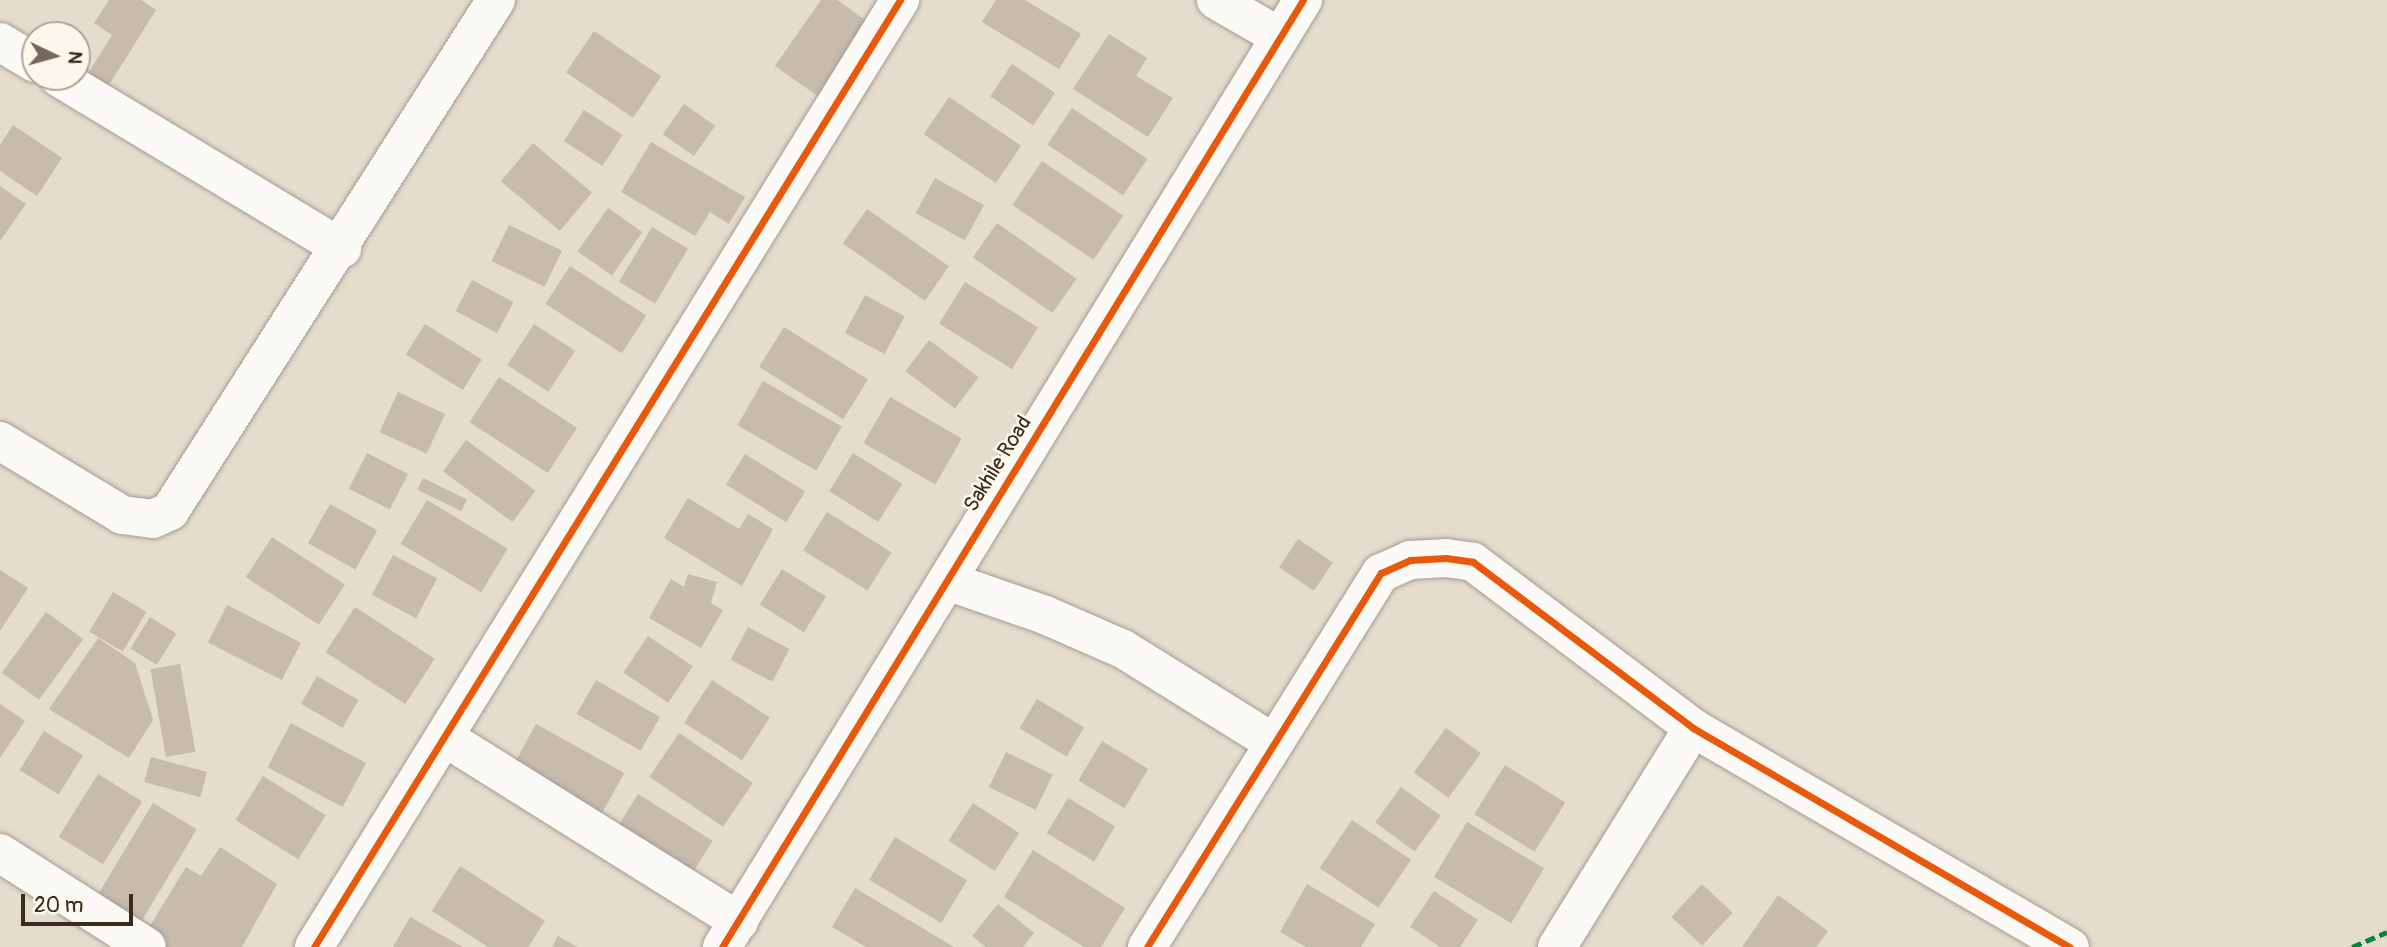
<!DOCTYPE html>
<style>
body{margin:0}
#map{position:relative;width:2387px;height:947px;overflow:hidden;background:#e4dccc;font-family:Pangolin,sans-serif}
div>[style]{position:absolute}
.building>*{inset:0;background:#c6bbac;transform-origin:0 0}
.roads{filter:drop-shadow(0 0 2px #a49d92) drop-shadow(0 0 2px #a49d92)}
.street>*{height:38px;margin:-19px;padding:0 19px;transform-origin:19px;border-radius:19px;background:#fbfaf7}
.quiet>*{height:5px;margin-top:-2.5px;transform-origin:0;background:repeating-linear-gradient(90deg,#00873e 0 10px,transparent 0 15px)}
.cycleway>*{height:7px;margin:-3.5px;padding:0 3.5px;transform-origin:3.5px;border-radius:3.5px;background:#e8590c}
span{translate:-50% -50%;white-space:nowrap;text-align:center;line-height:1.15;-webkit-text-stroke:5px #fbf7ec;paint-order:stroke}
.street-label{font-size:21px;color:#3b2a1e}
.north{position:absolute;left:21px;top:21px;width:70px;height:70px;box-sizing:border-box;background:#fbf7ec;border:2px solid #aea59a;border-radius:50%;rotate:95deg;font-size:19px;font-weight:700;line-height:28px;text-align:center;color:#3b2a1e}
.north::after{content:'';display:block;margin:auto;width:24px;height:32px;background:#76685b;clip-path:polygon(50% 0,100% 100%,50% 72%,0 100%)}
.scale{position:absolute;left:21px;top:894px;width:112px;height:32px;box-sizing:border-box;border:4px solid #3b2a1e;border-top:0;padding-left:9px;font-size:21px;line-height:24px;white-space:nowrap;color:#3b2a1e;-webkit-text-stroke:5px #fbf7ec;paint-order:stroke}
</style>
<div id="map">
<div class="building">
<i style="clip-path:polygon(109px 0,141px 0,156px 10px,107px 88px,87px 75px,112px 35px,94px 23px)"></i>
<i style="clip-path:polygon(821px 0,837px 0,870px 23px,819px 97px,775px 66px)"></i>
<i style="clip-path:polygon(996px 0,1025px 0,1081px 34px,1059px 69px,982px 22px)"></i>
<i style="left:594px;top:31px;width:81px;height:50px;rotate:34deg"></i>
<i style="clip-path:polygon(1109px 34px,1147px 58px,1136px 76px,1173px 98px,1148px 137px,1073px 89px)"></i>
<i style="left:1012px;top:64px;width:52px;height:39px;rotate:34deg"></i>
<i style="left:949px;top:97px;width:87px;height:45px;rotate:34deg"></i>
<i style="left:684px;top:104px;width:38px;height:37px;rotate:35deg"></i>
<i style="left:1072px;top:108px;width:91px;height:44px;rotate:34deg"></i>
<i style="left:584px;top:110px;width:46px;height:37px;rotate:33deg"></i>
<i style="clip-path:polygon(13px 125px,62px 158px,37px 196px,0 171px,0 145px)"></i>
<i style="clip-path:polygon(651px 142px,745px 197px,729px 224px,710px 212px,695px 236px,621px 192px)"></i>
<i style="left:533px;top:143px;width:77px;height:50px;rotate:40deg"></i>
<i style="left:1042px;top:161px;width:98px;height:53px;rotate:34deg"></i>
<i style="left:935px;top:178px;width:56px;height:40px;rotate:29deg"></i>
<i style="clip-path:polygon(0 186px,26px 204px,0 241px)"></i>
<i style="left:608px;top:208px;width:42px;height:53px;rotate:35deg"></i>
<i style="left:867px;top:209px;width:100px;height:42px;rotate:35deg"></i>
<i style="left:997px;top:223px;width:97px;height:42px;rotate:35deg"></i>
<i style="left:509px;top:225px;width:59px;height:40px;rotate:26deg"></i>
<i style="left:652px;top:227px;width:42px;height:64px;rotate:31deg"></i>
<i style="left:570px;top:266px;width:91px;height:45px;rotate:33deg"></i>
<i style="left:472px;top:280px;width:47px;height:35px;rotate:28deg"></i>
<i style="left:965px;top:282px;width:86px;height:49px;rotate:32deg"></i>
<i style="left:865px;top:295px;width:45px;height:43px;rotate:28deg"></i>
<i style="left:425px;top:324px;width:67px;height:36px;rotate:32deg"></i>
<i style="left:534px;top:324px;width:49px;height:49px;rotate:33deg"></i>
<i style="left:784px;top:327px;width:99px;height:47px;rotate:32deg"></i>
<i style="left:929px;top:340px;width:62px;height:39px;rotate:37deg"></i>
<i style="left:499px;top:377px;width:93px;height:54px;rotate:33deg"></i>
<i style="left:763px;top:381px;width:91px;height:51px;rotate:30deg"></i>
<i style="left:398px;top:392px;width:52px;height:44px;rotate:25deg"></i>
<i style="left:890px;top:397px;width:83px;height:53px;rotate:30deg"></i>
<i style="left:466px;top:440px;width:86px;height:39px;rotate:36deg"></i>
<i style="left:367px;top:453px;width:46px;height:40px;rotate:27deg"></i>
<i style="left:853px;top:453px;width:58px;height:45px;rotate:32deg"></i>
<i style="left:745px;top:454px;width:71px;height:36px;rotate:32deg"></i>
<i style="left:423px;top:478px;width:49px;height:13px;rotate:26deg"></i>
<i style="clip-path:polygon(688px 498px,739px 529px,748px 514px,773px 529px,742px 586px,664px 538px)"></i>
<i style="left:427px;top:500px;width:94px;height:51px;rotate:31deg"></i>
<i style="left:330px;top:504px;width:54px;height:45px;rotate:29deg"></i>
<i style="left:827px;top:512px;width:76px;height:45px;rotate:32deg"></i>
<i style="left:272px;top:537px;width:87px;height:48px;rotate:33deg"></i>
<i style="left:1298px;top:539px;width:42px;height:34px;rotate:34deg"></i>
<i style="left:393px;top:555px;width:50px;height:45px;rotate:28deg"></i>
<i style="left:782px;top:569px;width:52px;height:42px;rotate:32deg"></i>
<i style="clip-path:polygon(0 570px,28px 588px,0 631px)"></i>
<i style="clip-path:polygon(688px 574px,717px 582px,711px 603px,723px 610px,701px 648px,649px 618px,671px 579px,684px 587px)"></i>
<i style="left:113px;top:592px;width:39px;height:46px;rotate:31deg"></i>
<i style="left:227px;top:605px;width:83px;height:42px;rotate:27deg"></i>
<i style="left:355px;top:607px;width:95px;height:54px;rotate:33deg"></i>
<i style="left:46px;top:612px;width:46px;height:75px;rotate:36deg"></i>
<i style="left:150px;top:617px;width:31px;height:37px;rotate:32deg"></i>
<i style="left:748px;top:627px;width:47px;height:37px;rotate:28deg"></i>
<i style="left:648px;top:636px;width:54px;height:44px;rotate:34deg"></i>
<i style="clip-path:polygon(98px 638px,135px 663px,153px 720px,129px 758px,49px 709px)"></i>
<i style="left:180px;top:664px;width:89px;height:30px;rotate:80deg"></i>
<i style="left:317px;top:676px;width:48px;height:32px;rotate:30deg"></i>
<i style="left:596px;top:680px;width:74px;height:39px;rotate:30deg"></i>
<i style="left:712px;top:680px;width:69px;height:51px;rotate:33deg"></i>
<i style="left:1037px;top:699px;width:55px;height:34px;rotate:31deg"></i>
<i style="clip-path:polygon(0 704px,25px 721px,0 758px)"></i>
<i style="left:291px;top:723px;width:85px;height:50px;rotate:28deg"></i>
<i style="left:536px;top:724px;width:101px;height:47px;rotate:29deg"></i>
<i style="left:1446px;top:728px;width:43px;height:55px;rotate:36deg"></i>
<i style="left:44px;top:731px;width:46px;height:46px;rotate:32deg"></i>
<i style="left:679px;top:733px;width:89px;height:53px;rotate:34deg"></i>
<i style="left:1102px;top:741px;width:54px;height:46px;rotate:31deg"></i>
<i style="left:1006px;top:752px;width:52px;height:39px;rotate:26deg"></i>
<i style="left:151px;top:757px;width:58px;height:26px;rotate:15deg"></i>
<i style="left:1505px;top:765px;width:71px;height:58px;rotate:32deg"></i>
<i style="left:98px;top:774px;width:52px;height:74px;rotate:32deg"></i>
<i style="left:263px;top:776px;width:74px;height:52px;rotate:32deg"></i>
<i style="left:1401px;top:787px;width:49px;height:44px;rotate:36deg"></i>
<i style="left:638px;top:794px;width:88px;height:40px;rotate:32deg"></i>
<i style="left:1068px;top:798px;width:55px;height:41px;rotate:31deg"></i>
<i style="left:153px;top:803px;width:51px;height:117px;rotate:31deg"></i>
<i style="left:973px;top:803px;width:55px;height:45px;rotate:33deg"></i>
<i style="left:1352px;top:820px;width:71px;height:58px;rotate:34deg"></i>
<i style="left:1467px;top:822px;width:90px;height:64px;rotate:31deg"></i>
<i style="left:895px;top:837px;width:84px;height:50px;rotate:31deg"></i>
<i style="clip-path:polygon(220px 847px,277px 884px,242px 947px,154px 947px,142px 939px,186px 867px,201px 876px)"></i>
<i style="clip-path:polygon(1033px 850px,1125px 908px,1101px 947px,1084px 947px,1004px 897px)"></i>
<i style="clip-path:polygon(460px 866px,545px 921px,528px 947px,488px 947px,432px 911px)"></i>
<i style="clip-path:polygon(1307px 884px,1375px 924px,1361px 947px,1306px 947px,1280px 932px)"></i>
<i style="left:1702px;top:884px;width:42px;height:45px;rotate:43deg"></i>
<i style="clip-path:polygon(855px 888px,954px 947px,866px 947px,832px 927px)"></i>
<i style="clip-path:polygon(1434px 891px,1478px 920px,1460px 947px,1440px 947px,1410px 927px)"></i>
<i style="clip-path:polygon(1778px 895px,1828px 931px,1816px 947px,1742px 947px)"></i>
<i style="clip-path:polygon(998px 904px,1034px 933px,1023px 947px,986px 947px,972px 936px)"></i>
<i style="clip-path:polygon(410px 917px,463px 947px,393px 947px)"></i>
<i style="clip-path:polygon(558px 936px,577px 947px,552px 947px)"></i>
</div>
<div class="roads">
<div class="street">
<i style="left:1216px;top:0;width:74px;rotate:30deg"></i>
<i style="left:0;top:42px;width:41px;rotate:31deg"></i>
<i style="left:58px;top:77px;width:332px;rotate:31.1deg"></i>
<i style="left:0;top:441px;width:143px;rotate:31.2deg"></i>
<i style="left:122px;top:515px;width:31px;rotate:7deg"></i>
<i style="left:153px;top:519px;width:19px;rotate:-25deg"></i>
<i style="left:170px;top:511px;width:606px;rotate:-57.46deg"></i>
<i style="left:947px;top:581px;width:104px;rotate:19.1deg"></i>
<i style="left:1045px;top:615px;width:85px;rotate:23.6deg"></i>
<i style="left:1123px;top:649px;width:178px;rotate:31.9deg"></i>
<i style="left:444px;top:737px;width:348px;rotate:32deg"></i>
<i style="left:0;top:853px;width:174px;rotate:32.6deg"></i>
<i style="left:314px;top:947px;width:1114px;rotate:-58.25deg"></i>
<i style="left:722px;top:947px;width:1111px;rotate:-58.47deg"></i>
<i style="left:1147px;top:947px;width:441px;rotate:-58deg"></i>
<i style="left:1381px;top:573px;width:32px;rotate:-24deg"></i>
<i style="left:1410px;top:560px;width:36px;rotate:-3deg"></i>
<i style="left:1446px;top:558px;width:27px;rotate:8deg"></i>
<i style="left:1473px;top:562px;width:276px;rotate:37deg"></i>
<i style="left:1693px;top:728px;width:436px;rotate:30.2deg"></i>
<i style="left:1557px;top:947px;width:258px;rotate:-58.2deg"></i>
</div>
</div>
<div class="quiet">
<i style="left:2352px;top:947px;width:38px;rotate:-23deg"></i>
</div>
<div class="cycleway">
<i style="left:314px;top:947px;width:1114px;rotate:-58.25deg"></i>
<i style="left:722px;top:947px;width:1111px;rotate:-58.47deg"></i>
<i style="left:1147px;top:947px;width:441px;rotate:-58deg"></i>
<i style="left:1381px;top:573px;width:32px;rotate:-24deg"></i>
<i style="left:1410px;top:560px;width:36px;rotate:-3deg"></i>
<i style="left:1446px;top:558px;width:27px;rotate:8deg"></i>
<i style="left:1473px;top:562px;width:276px;rotate:37deg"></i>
<i style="left:1693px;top:728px;width:436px;rotate:30.2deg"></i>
</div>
<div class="street-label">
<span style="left:998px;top:464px;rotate:-58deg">Sakhile Road</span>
</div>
<div class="north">N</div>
<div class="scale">20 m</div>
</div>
